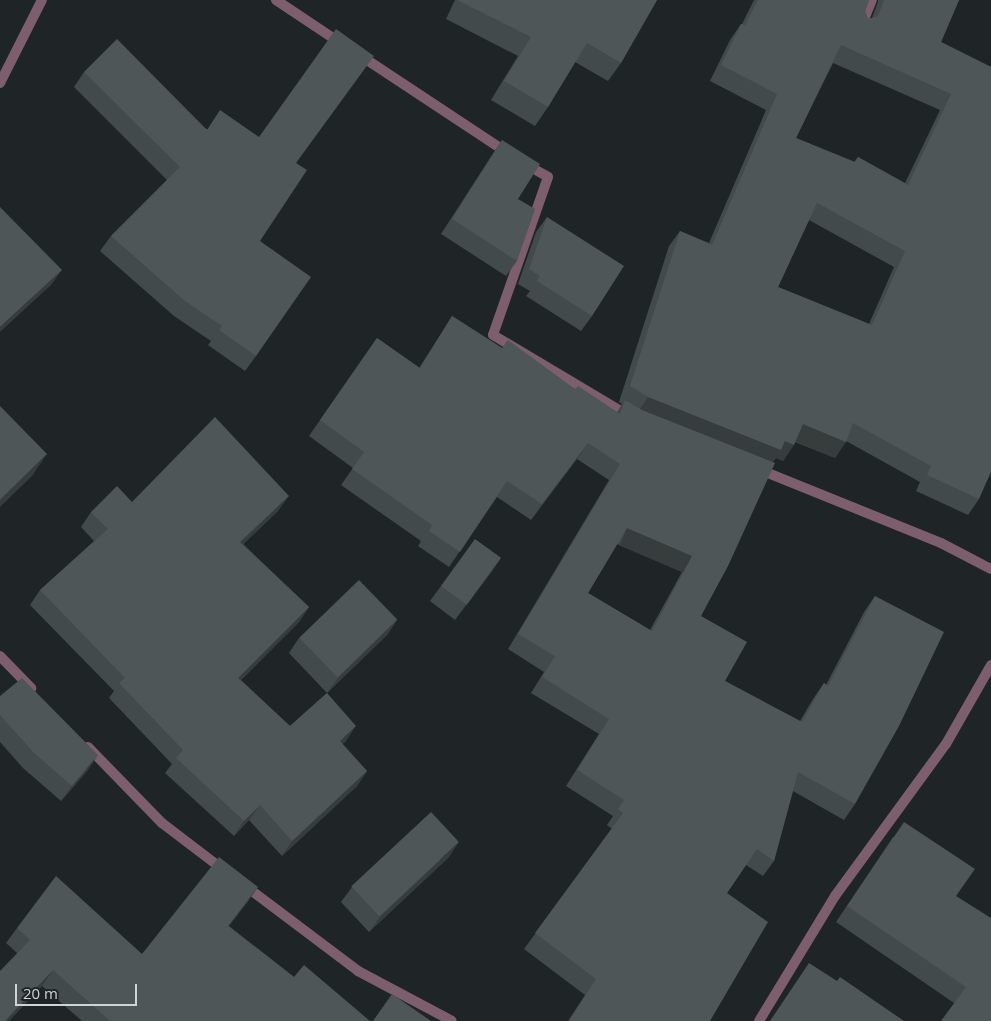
<!DOCTYPE html>
<style>
body{margin:0}
#map{position:relative;width:991px;height:1021px;overflow:hidden;background:#1f2527;font-family:"Open Sans",sans-serif}
div>[style]{position:absolute}
.minor>*{height:10px;margin:-5px;padding:0 5px;transform-origin:5px;border-radius:5px;background:#7c5e6e}
.wall>*{inset:0;background:#434a4b}
.shaded-wall>*{inset:0;background:#373c3d;transform-origin:0 0}
.building>*{inset:0;background:#4e5657;transform-origin:0 0}
span{translate:-50% -50%;white-space:nowrap;text-align:center;line-height:1.15;-webkit-text-stroke:4px #1f2527;paint-order:stroke}
.scale{position:absolute;left:15px;top:984px;width:122px;height:22px;box-sizing:border-box;border:2px solid #cfd3d4;border-top:0;padding-left:6px;font-size:15px;line-height:18px;white-space:nowrap;color:#cfd3d4;-webkit-text-stroke:4px #1f2527;paint-order:stroke}
</style>
<div id="map">
<div class="minor">
<i style="left:276px;top:0;width:79px;rotate:33.7deg"></i>
<i style="left:861px;top:27px;width:29px;rotate:-68deg"></i>
<i style="left:358px;top:54px;width:181px;rotate:33.5deg"></i>
<i style="left:0;top:83px;width:93px;rotate:-63.2deg"></i>
<i style="left:525px;top:164px;width:26px;rotate:29deg"></i>
<i style="left:548px;top:177px;width:167px;rotate:109.2deg"></i>
<i style="left:493px;top:335px;width:158px;rotate:30.8deg"></i>
<i style="left:758px;top:469px;width:197px;rotate:22deg"></i>
<i style="left:941px;top:543px;width:56px;rotate:27.5deg"></i>
<i style="left:0;top:656px;width:45px;rotate:45.9deg"></i>
<i style="left:88px;top:747px;width:106px;rotate:45.8deg"></i>
<i style="left:162px;top:823px;width:79px;rotate:37.3deg"></i>
<i style="left:244px;top:885px;width:143px;rotate:37deg"></i>
<i style="left:358px;top:971px;width:106px;rotate:28deg"></i>
<i style="left:759px;top:1021px;width:146px;rotate:-58.7deg"></i>
<i style="left:835px;top:896px;width:188px;rotate:-53.9deg"></i>
<i style="left:946px;top:744px;width:91px;rotate:-60.3deg"></i>
</div>
<div class="wall">
<i style="clip-path:polygon(455px 0,657px 0,621px 63px,608px 81px,575px 62px,548px 107px,535px 126px,491px 100px,518px 56px,446px 19px)"></i>
<i style="clip-path:polygon(evenodd,754px 0,869px 0,865px 11px,868px 19px,872px 18px,878px 2px,878px 0,959px 0,941px 42px,991px 67px,979px 499px,968px 515px,916px 491px,920px 482px,846px 441px,835px 458px,795px 442px,783px 461px,776px 458px,772px 462px,701px 616px,725px 681px,800px 721px,813px 699px,824px 683px,826px 685px,864px 612px,875px 596px,855px 804px,844px 820px,793px 791px,774px 861px,763px 876px,746px 865px,727px 893px,710px 1021px,568px 1021px,585px 995px,524px 949px,612px 829px,607px 825px,613px 816px,566px 786px,599px 734px,531px 693px,544px 672px,508px 649px,609px 480px,577px 459px,531px 520px,497px 497px,449px 567px,418px 546px,421px 541px,341px 485px,353px 468px,309px 436px,377px 338px,419px 368px,442px 332px,452px 316px,502px 348px,575px 389px,617px 412px,622px 404px,619px 402px,669px 246px,680px 231px,709px 243px,766px 110px,710px 81px,730px 40px,741px 24px,742px 24px,754px 0,833px 63px,940px 110px,905px 183px,858px 157px,854px 162px,796px 138px,833px 63px,754px 0,809px 220px,894px 267px,869px 324px,778px 287px,809px 220px,754px 0,617px 544px,682px 572px,650px 630px,588px 593px,617px 544px)"></i>
<i style="clip-path:polygon(84px 72px,207px 129px,297px 163px,260px 241px,256px 356px,245px 371px,208px 345px,211px 341px,174px 316px,100px 251px,111px 236px,167px 180px,74px 87px)"></i>
<i style="clip-path:polygon(502px 140px,517px 261px,506px 276px,441px 234px,492px 155px)"></i>
<i style="clip-path:polygon(547px 217px,592px 316px,581px 331px,526px 296px,530px 291px,518px 284px,536px 232px)"></i>
<i style="clip-path:polygon(132px 502px,278px 511px,243px 544px,309px 607px,299px 622px,241px 680px,290px 726px,327px 693px,289px 653px,299px 638px,397px 620px,387px 635px,327px 693px,346px 741px,342px 744px,367px 771px,357px 786px,282px 856px,249px 820px,234px 836px,165px 773px,172px 764px,109px 698px,114px 691px,30px 605px,40px 590px,94px 541px,81px 527px,91px 512px)"></i>
<i style="clip-path:polygon(501px 558px,455px 620px,430px 601px,441px 586px)"></i>
<i style="clip-path:polygon(0 696px,88px 770px,61px 801px,23px 768px,0 742px)"></i>
<i style="clip-path:polygon(893px 837px,956px 896px,991px 1021px,954px 1003px,836px 922px)"></i>
<i style="clip-path:polygon(449px 857px,369px 932px,341px 902px,352px 887px)"></i>
<i style="clip-path:polygon(258px 887px,229px 926px,294px 977px,370px 1021px,82px 1021px,42px 986px,9px 1021px,0 1021px,17px 953px,6px 943px,17px 928px,142px 954px)"></i>
</div>
<div class="shaded-wall">
<i style="clip-path:polygon(62px 270px,51px 285px,0 332px,0 327px)"></i>
<i style="clip-path:polygon(648px 397px,785px 441px,794px 445px,783px 461px,776px 458px,770px 466px,637px 413px)"></i>
<i style="clip-path:polygon(803px 424px,846px 442px,835px 458px,792px 440px)"></i>
<i style="clip-path:polygon(588px 443px,577px 459px,531px 520px,542px 504px)"></i>
<i style="clip-path:polygon(47px 454px,32px 476px,0 507px,0 500px)"></i>
<i style="clip-path:polygon(289px 496px,278px 511px,230px 557px,240px 542px)"></i>
<i style="left:627px;top:528px;width:71px;height:19px;rotate:23deg"></i>
<i style="clip-path:polygon(501px 558px,491px 573px,455px 620px,466px 605px)"></i>
<i style="clip-path:polygon(309px 607px,299px 622px,228px 692px,238px 678px)"></i>
<i style="clip-path:polygon(397px 620px,387px 635px,327px 693px,338px 678px)"></i>
<i style="clip-path:polygon(356px 726px,346px 741px,329px 756px,340px 741px)"></i>
<i style="clip-path:polygon(98px 755px,88px 770px,61px 801px,72px 786px)"></i>
<i style="clip-path:polygon(367px 771px,357px 786px,282px 856px,292px 841px)"></i>
<i style="clip-path:polygon(260px 805px,249px 820px,234px 836px,244px 821px)"></i>
<i style="clip-path:polygon(459px 842px,449px 857px,369px 932px,380px 917px)"></i>
<i style="clip-path:polygon(258px 887px,247px 903px,217px 941px,228px 926px)"></i>
<i style="clip-path:polygon(53px 970px,42px 986px,9px 1021px,5px 1021px)"></i>
</div>
<div class="building">
<i style="clip-path:polygon(459px 0,657px 0,621px 63px,587px 43px,548px 107px,504px 81px,531px 37px,459px 1px)"></i>
<i style="clip-path:polygon(evenodd,758px 0,869px 0,865px 11px,868px 19px,878px 16px,884px 0,959px 0,941px 42px,991px 67px,991px 472px,979px 499px,927px 475px,931px 466px,853px 423px,846px 442px,803px 424px,794px 445px,785px 441px,781px 450px,648px 397px,630px 386px,680px 231px,712px 245px,777px 94px,721px 65px,741px 24px,745px 25px,758px 0,841px 45px,951px 94px,908px 185px,858px 157px,855px 162px,796px 138px,841px 45px,758px 0,817px 203px,905px 251px,872px 325px,778px 287px,817px 203px)"></i>
<i style="clip-path:polygon(336px 29px,374px 56px,296px 163px,307px 170px,260px 241px,311px 277px,256px 356px,219px 330px,222px 326px,185px 301px,111px 236px,180px 167px,84px 72px,117px 39px,207px 130px,220px 110px,259px 137px)"></i>
<i style="clip-path:polygon(502px 140px,540px 164px,518px 199px,535px 209px,517px 261px,452px 219px)"></i>
<i style="clip-path:polygon(0 207px,62px 270px,0 327px)"></i>
<i style="clip-path:polygon(547px 217px,624px 266px,592px 316px,537px 281px,540px 276px,529px 269px)"></i>
<i style="clip-path:polygon(evenodd,452px 316px,502px 348px,508px 340px,575px 389px,578px 386px,620px 414px,625px 400px,642px 410px,775px 463px,728px 566px,701px 616px,747px 642px,725px 681px,802px 722px,824px 683px,828px 686px,875px 596px,944px 632px,899px 726px,855px 804px,798px 772px,774px 861px,757px 849px,727px 893px,768px 922px,710px 1021px,569px 1021px,596px 979px,535px 933px,623px 813px,618px 809px,624px 800px,577px 770px,609px 719px,542px 677px,555px 656px,518px 634px,620px 464px,588px 443px,542px 504px,507px 481px,460px 552px,429px 531px,432px 525px,352px 469px,364px 452px,320px 420px,377px 338px,420px 368px,452px 316px,627px 528px,692px 556px,652px 631px,588px 593px,627px 528px)"></i>
<i style="clip-path:polygon(0 406px,47px 454px,0 500px)"></i>
<i style="clip-path:polygon(215px 417px,289px 496px,240px 542px,309px 607px,238px 678px,290px 726px,327px 693px,356px 726px,340px 741px,367px 771px,292px 841px,260px 805px,244px 821px,176px 758px,183px 750px,119px 683px,125px 678px,40px 590px,108px 529px,91px 512px,117px 486px,132px 502px)"></i>
<i style="left:475px;top:539px;width:32px;height:58px;rotate:36deg"></i>
<i style="left:359px;top:580px;width:55px;height:83px;rotate:46deg"></i>
<i style="clip-path:polygon(22px 678px,98px 755px,72px 786px,34px 753px,0 715px,0 696px)"></i>
<i style="left:431px;top:812px;width:41px;height:109px;rotate:47deg"></i>
<i style="clip-path:polygon(904px 822px,975px 869px,956px 896px,991px 918px,991px 1021px,941px 1021px,966px 987px,847px 906px)"></i>
<i style="clip-path:polygon(219px 857px,258px 887px,228px 926px,294px 977px,304px 965px,370px 1021px,110px 1021px,53px 970px,5px 1021px,0 1021px,0 971px,30px 940px,17px 928px,56px 876px,142px 954px)"></i>
<i style="clip-path:polygon(809px 963px,837px 981px,840px 977px,904px 1021px,770px 1021px)"></i>
<i style="clip-path:polygon(392px 994px,431px 1021px,373px 1021px)"></i>
</div>
<div class="scale">20 m</div>
</div>
